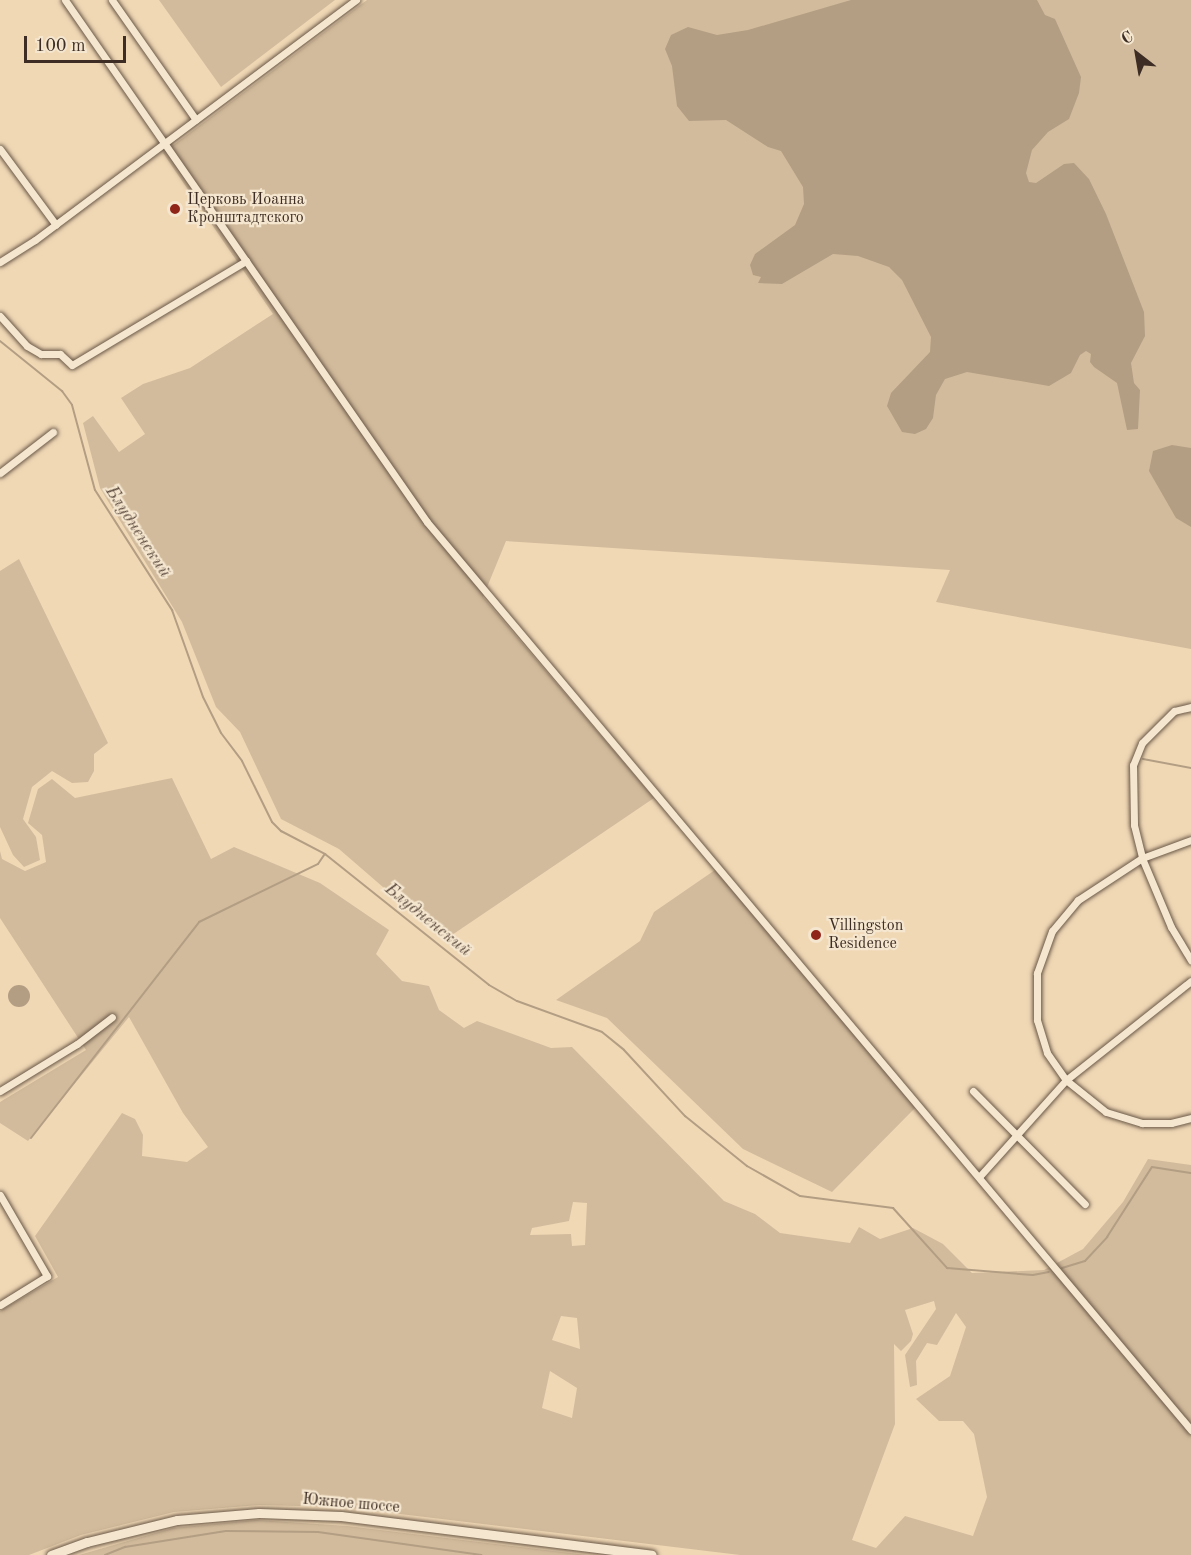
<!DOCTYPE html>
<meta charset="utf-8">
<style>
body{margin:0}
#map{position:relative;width:1191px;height:1555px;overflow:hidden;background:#f0d8b5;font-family:"Old Standard TT",serif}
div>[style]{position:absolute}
.green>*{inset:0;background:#d2bb9c}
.water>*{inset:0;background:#b39e84}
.round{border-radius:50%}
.stream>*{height:2px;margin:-1px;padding:0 1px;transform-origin:1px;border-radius:1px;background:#b39e84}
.roads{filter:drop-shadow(0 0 2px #6a5848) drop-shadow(0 0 2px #6a5848)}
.street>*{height:7px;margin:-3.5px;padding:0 3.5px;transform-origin:3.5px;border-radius:3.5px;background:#f5e6cf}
.secondary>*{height:9px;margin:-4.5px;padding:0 4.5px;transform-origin:4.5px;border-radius:4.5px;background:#f5e6cf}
.dots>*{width:16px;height:16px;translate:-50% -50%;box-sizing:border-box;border:3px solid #f5e6cf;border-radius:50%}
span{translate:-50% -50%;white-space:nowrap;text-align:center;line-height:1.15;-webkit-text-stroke:4.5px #f5e6cf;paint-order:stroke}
.poi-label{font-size:16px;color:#3d2d24}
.left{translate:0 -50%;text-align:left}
.street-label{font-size:16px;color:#3d2d24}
.water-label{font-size:18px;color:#5a493c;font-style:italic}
.north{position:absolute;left:1107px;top:24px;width:60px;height:60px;-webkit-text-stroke:4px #f5e6cf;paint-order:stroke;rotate:329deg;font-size:16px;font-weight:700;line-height:24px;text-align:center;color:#3d2d24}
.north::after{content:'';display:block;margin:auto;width:21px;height:27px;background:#3d2d24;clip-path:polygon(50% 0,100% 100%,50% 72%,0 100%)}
.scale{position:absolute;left:24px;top:36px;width:102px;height:27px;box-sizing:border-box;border:3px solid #3d2d24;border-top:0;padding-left:8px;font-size:18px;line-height:21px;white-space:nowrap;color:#3d2d24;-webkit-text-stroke:4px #f5e6cf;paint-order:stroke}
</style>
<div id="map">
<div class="green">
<i style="clip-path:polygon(159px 0,335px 0,221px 87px)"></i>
<i style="clip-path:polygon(367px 0,1191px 0,1191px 649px,936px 602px,950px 570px,506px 541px,483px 597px,654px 798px,449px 937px,428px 926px,339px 849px,281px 819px,240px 732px,216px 707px,182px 622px,100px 488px,83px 423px,93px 416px,119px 452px,145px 434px,121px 398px,143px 384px,190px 368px,273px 314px,163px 153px)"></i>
<i style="clip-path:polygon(19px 559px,108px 743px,94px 754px,94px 771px,88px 782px,72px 783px,52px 771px,32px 787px,23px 819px,36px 837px,40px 860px,24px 867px,13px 855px,0 827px,0 571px)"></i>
<i style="clip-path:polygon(evenodd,172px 778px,211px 859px,234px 847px,320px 883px,389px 930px,376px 954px,402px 981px,429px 986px,439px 1010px,464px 1028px,477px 1021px,551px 1048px,572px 1047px,724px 1201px,755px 1214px,780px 1233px,850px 1243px,859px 1227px,880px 1239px,913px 1228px,943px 1244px,972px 1273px,1044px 1270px,1083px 1249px,1123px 1202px,1148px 1159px,1191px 1165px,1191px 1555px,740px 1555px,342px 1507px,259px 1505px,174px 1512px,81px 1535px,29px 1555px,0 1555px,0 1311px,58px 1277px,35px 1236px,122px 1113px,135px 1119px,143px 1135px,142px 1156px,187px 1162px,208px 1147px,183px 1113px,129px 1017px,28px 1141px,0 1123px,0 1102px,86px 1050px,0 918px,0 851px,2px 859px,25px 871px,46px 862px,42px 835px,28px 823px,38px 789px,52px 779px,75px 798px,172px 778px,573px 1202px,587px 1203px,585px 1245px,572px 1246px,571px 1234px,530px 1235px,532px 1228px,569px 1221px,573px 1202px,172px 778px,934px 1301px,936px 1309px,905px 1355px,910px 1387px,917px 1385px,916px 1361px,927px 1343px,937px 1345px,956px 1313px,966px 1327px,950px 1376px,916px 1399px,939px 1421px,963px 1421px,974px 1434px,987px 1497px,973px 1536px,905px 1516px,876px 1548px,852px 1540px,895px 1424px,894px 1344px,901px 1351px,911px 1341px,913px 1334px,905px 1310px,934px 1301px,172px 778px,561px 1316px,577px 1318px,580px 1349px,552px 1340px,561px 1316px,172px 778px,550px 1371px,577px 1388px,572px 1418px,542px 1408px,550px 1371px)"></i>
<i style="clip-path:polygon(715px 870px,916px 1107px,832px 1192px,743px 1149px,607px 1018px,556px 1000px,640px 941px,654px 912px)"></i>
<i style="clip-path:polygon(257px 1520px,347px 1526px,587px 1555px,79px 1555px,173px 1528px)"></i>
</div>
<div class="water">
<i style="clip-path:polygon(851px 0,1037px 0,1045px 15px,1055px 19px,1081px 77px,1079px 93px,1069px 119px,1048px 132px,1032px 150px,1026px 173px,1029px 182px,1036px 183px,1064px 164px,1074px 163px,1089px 179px,1106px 214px,1144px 312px,1145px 336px,1131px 363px,1134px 383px,1140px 390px,1138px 429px,1127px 430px,1117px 383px,1094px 367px,1090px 362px,1091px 354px,1086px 351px,1080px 355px,1071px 373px,1049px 386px,967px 372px,945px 379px,936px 395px,933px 418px,926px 429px,915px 434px,902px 432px,887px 406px,891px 393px,930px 352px,931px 337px,902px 280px,889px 267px,858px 256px,833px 254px,782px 284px,758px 283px,761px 277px,753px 275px,750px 265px,755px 254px,795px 225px,804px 204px,803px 187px,781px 151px,768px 147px,726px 120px,689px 121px,677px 106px,672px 66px,665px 49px,671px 35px,688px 27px,717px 35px,748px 30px)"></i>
<i style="clip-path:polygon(1172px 445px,1191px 448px,1191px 527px,1176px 518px,1149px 471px,1153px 451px)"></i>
<i class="round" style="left:8px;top:985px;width:22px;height:22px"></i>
</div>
<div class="stream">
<i style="left:0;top:341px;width:80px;rotate:38.9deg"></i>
<i style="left:62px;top:391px;width:17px;rotate:54deg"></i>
<i style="left:72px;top:405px;width:88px;rotate:74.9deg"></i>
<i style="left:95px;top:490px;width:143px;rotate:57.3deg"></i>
<i style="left:172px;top:610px;width:92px;rotate:70.4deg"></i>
<i style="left:203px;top:697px;width:40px;rotate:63.4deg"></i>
<i style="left:221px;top:733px;width:35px;rotate:53deg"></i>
<i style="left:242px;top:761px;width:68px;rotate:63.8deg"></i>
<i style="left:272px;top:822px;width:13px;rotate:45deg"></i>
<i style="left:281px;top:831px;width:50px;rotate:27.6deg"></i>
<i style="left:325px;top:854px;width:210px;rotate:38.6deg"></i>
<i style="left:489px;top:985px;width:32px;rotate:30deg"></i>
<i style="left:517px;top:1001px;width:90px;rotate:20deg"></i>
<i style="left:602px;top:1032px;width:28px;rotate:39deg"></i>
<i style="left:624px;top:1050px;width:90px;rotate:47.3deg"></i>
<i style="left:685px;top:1116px;width:80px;rotate:38.9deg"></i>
<i style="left:747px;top:1166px;width:61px;rotate:29.5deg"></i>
<i style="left:800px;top:1196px;width:94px;rotate:7.4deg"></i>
<i style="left:893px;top:1208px;width:81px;rotate:48deg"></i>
<i style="left:947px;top:1268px;width:86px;rotate:4.7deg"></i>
<i style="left:1033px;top:1275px;width:16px;rotate:-11deg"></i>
<i style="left:1143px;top:759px;width:49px;rotate:10.6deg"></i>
<i style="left:31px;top:1138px;width:274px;rotate:-52.1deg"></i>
<i style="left:199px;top:922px;width:132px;rotate:-26deg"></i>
<i style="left:318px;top:864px;width:11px;rotate:-56deg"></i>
<i style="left:1062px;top:1268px;width:24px;rotate:-17deg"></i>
<i style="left:1085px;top:1261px;width:33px;rotate:-47deg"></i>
<i style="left:1107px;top:1237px;width:83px;rotate:-57.3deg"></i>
<i style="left:1152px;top:1167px;width:39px;rotate:9deg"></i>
<i style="left:105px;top:1555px;width:22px;rotate:-22deg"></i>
<i style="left:125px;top:1547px;width:102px;rotate:-9deg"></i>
<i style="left:226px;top:1531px;width:92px;rotate:0.6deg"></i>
<i style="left:318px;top:1532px;width:165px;rotate:8deg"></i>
</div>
<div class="roads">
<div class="street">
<i style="left:65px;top:0;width:635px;rotate:55.26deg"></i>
<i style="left:427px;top:522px;width:1187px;rotate:49.92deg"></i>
<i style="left:112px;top:0;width:146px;rotate:55deg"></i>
<i style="left:0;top:149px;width:94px;rotate:53.6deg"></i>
<i style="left:0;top:262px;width:41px;rotate:-32.2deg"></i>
<i style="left:35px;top:240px;width:401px;rotate:-36.8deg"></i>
<i style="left:0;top:316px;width:40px;rotate:48deg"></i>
<i style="left:27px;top:346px;width:16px;rotate:30deg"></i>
<i style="left:41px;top:354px;width:19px"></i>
<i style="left:60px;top:354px;width:16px;rotate:43deg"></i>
<i style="left:72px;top:365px;width:203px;rotate:-30.9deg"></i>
<i style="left:0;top:473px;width:67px;rotate:-37.7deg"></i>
<i style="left:1191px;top:707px;width:17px;rotate:167deg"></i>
<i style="left:1174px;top:711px;width:45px;rotate:135deg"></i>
<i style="left:1142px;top:743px;width:24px;rotate:112deg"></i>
<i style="left:1133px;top:765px;width:60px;rotate:89deg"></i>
<i style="left:1134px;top:825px;width:34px;rotate:76deg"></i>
<i style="left:1142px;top:858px;width:75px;rotate:67.2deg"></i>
<i style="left:1171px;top:927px;width:39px;rotate:59deg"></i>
<i style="left:1191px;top:840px;width:52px;rotate:159.8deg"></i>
<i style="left:1142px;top:858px;width:77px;rotate:146.7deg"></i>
<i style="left:1078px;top:900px;width:40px;rotate:130deg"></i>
<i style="left:1052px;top:931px;width:45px;rotate:109.7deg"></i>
<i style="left:1037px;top:973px;width:47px;rotate:90deg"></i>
<i style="left:1037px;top:1020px;width:34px;rotate:73deg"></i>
<i style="left:1047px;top:1053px;width:33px;rotate:55deg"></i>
<i style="left:1066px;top:1080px;width:51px;rotate:38.7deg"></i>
<i style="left:1106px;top:1112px;width:38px;rotate:17deg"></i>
<i style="left:1142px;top:1123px;width:29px"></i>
<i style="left:1171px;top:1123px;width:21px;rotate:-14deg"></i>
<i style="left:0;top:1091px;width:90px;rotate:-31.4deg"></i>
<i style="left:77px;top:1044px;width:44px;rotate:-37.6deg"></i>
<i style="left:973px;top:1091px;width:159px;rotate:45.3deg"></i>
<i style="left:979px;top:1177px;width:130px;rotate:-48.1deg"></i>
<i style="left:1066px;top:1080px;width:159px;rotate:-38.4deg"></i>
<i style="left:0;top:1195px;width:94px;rotate:59.9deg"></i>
<i style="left:47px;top:1276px;width:55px;rotate:148.3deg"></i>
</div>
<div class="secondary">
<i style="left:51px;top:1555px;width:38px;rotate:-20deg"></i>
<i style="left:87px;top:1542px;width:93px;rotate:-13.7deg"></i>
<i style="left:177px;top:1520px;width:82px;rotate:-4.9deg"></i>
<i style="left:259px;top:1513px;width:82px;rotate:2.1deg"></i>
<i style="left:341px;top:1516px;width:313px;rotate:7.1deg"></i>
</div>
</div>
<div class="dots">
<i style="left:175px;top:209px;background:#8f2418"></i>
<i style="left:816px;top:935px;background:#8f2418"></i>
</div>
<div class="poi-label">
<span class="left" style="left:187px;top:209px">Церковь Иоанна<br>Кронштадтского</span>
<span class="left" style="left:828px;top:935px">Villingston<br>Residence</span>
</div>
<div class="street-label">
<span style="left:351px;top:1504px;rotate:5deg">Южное шоссе</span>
</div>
<div class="water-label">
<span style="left:138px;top:532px;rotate:57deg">Блудненский</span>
<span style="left:428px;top:920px;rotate:39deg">Блудненский</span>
</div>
<div class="north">С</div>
<div class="scale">100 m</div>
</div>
